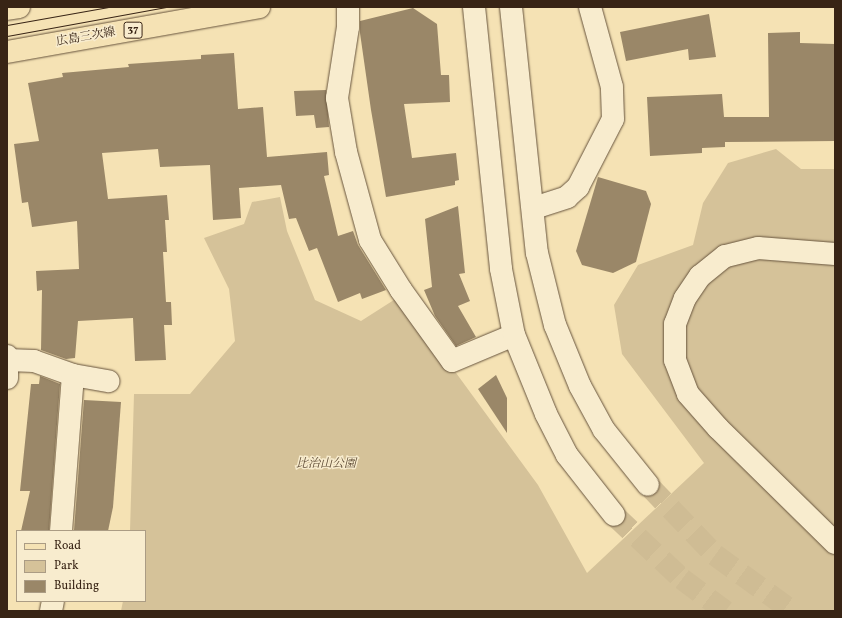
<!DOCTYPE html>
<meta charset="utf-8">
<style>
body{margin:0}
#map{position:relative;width:842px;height:618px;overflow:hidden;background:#f5e2b4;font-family:Vollkorn,"Noto Serif JP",serif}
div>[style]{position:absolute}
.green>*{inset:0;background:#d5c299}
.building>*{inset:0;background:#9a8768}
.secondary-tunnel>*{height:22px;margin-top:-11px;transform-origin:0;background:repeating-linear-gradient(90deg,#cfbc94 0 22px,transparent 0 33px)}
.roads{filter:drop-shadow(0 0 1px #67543d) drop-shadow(0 0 1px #67543d)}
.street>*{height:22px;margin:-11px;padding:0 11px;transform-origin:11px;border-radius:11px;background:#f8ecce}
.secondary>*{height:22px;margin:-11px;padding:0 11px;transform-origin:11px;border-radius:11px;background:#f8ecce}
.primary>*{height:22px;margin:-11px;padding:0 11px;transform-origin:11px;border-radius:11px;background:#f5e2b4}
.tram>*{height:1px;margin:-0.5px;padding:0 0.5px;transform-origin:0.5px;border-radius:0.5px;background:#382415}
span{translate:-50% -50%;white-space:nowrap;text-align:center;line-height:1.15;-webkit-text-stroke:3px #f8ecce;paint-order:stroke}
.shield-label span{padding:1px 3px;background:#f8ecce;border:1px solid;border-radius:3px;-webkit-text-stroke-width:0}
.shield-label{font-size:11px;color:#382415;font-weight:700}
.street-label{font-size:12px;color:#382415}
.park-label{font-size:12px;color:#5f4c36;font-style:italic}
.frame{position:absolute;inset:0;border:8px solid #382415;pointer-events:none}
.legend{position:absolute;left:16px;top:530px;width:130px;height:72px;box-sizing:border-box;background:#f8ecce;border:1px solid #ab9c84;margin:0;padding:5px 7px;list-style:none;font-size:12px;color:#382415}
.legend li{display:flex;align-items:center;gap:8px;height:20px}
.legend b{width:20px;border:1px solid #ab9c84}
</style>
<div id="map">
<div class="green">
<i style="clip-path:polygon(776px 149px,801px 169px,835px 169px,835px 611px,121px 611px,123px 601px,145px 601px,145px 531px,130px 531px,134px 394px,190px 394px,235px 341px,229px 289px,204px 238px,244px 224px,252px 202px,280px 197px,287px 231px,315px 300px,361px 321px,397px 298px,440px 351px,538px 485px,587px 573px,704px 463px,622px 354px,614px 305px,638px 265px,693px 245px,703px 203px,728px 163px)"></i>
</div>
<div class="building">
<i style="clip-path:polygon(413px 8px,437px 24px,441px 75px,449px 75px,450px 102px,404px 104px,412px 158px,456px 153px,459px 180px,455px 181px,455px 185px,386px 197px,371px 110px,360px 33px,360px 21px)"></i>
<i style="clip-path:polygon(709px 14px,716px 57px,689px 60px,688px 49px,626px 61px,620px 32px)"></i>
<i style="clip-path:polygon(800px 32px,800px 43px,835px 44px,835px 141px,725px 142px,725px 147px,702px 148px,702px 153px,650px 156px,647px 97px,722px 94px,724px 117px,769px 117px,768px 33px)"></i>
<i style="clip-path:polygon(234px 53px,238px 109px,263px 107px,267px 157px,327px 152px,329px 175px,324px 176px,338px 236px,353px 231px,358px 245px,386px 290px,362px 299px,360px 293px,338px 302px,317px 248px,309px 251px,296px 218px,289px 219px,281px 185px,239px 188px,241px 218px,213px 220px,210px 165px,160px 167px,158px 149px,102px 153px,108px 199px,167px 195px,169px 220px,165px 220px,167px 252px,163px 252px,166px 302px,171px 302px,172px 325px,164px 325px,166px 360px,135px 361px,133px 318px,78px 321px,75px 358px,66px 359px,41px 350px,42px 290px,37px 291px,36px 271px,79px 269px,77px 221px,32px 227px,28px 202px,22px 203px,14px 144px,39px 141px,28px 83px,63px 77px,62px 73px,129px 67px,128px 64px,201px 59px,201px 55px)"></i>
<i style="clip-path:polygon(326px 90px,329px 127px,316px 128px,314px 115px,296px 116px,294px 91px)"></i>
<i style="clip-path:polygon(598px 177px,646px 191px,651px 204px,636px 262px,613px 273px,582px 265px,576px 251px)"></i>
<i style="clip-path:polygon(458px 206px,465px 273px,459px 274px,470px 301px,458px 306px,476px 337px,456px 346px,435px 316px,424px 290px,432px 287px,425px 219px)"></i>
<i style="clip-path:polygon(496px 375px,507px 398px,507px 433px,478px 389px)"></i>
<i style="clip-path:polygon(40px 376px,60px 384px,49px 531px,21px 531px,30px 491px,20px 491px,31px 384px,39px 384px)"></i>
<i style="clip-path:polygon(84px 400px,121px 402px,113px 507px,108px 531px,74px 531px)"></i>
</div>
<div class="secondary-tunnel">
<i style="left:648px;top:485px;width:97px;rotate:46.3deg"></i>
<i style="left:715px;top:555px;width:95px;rotate:36deg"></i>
<i style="left:614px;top:515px;width:93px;rotate:43.3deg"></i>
<i style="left:682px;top:579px;width:54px;rotate:36.7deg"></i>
</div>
<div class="roads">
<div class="street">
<i style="left:348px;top:7px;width:20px;rotate:90deg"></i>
<i style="left:348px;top:27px;width:72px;rotate:98.8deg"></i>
<i style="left:337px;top:98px;width:55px;rotate:80.5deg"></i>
<i style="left:346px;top:152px;width:91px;rotate:74.7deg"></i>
<i style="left:370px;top:240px;width:59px;rotate:58.2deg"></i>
<i style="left:401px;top:290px;width:87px;rotate:54.3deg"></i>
<i style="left:452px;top:361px;width:67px;rotate:-22.8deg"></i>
<i style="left:534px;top:208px;width:35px;rotate:-18deg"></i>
<i style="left:567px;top:197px;width:15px;rotate:-42deg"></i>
<i style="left:578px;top:187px;width:76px;rotate:-62.8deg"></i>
<i style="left:613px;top:119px;width:32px;rotate:-92deg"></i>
<i style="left:612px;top:87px;width:83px;rotate:-105.4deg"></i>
<i style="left:835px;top:254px;width:77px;rotate:-175.5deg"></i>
<i style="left:758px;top:248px;width:34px;rotate:166deg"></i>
<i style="left:725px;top:256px;width:32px;rotate:141deg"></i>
<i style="left:700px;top:276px;width:27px;rotate:124deg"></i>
<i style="left:685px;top:298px;width:28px;rotate:111deg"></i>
<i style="left:675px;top:324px;width:36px;rotate:90deg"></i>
<i style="left:675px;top:360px;width:36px;rotate:69deg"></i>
<i style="left:688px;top:394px;width:45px;rotate:48.6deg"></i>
<i style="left:718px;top:428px;width:164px;rotate:44.5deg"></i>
<i style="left:7px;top:356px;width:22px;rotate:90deg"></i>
<i style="left:7px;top:360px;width:27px;rotate:2deg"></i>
<i style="left:34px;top:361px;width:41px;rotate:19.7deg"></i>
<i style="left:73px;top:375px;width:36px;rotate:10deg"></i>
<i style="left:61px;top:531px;width:156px;rotate:-85.6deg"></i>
<i style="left:51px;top:611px;width:10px;rotate:-79deg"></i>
</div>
<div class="secondary">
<i style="left:474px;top:7px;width:263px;rotate:84.1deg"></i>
<i style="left:501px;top:269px;width:67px;rotate:78.9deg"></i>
<i style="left:514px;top:335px;width:85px;rotate:67.9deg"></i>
<i style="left:546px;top:414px;width:46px;rotate:62.9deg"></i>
<i style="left:567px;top:455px;width:76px;rotate:51.9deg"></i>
<i style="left:511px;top:7px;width:247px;rotate:84deg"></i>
<i style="left:537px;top:253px;width:74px;rotate:76deg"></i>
<i style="left:555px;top:325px;width:66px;rotate:67.7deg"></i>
<i style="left:580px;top:386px;width:50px;rotate:61.4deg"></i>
<i style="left:604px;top:430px;width:70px;rotate:51.3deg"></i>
</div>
<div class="primary">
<i style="left:7px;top:9px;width:12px;rotate:-9deg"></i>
<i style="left:7px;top:52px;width:256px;rotate:-10.1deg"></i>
</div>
</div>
<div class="tram">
<i style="left:7px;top:25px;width:103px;rotate:-10.1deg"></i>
<i style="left:7px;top:36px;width:163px;rotate:-10.3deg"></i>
</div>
<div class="shield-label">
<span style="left:133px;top:30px">37</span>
</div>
<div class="street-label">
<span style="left:86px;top:38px;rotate:-10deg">広島三次線</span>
</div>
<div class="park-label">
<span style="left:326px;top:465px">比治山公園</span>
</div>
<div class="frame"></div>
<ul class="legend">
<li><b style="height:5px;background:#f5e2b4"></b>Road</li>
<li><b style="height:11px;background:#d5c299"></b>Park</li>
<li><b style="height:11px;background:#9a8768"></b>Building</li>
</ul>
</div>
